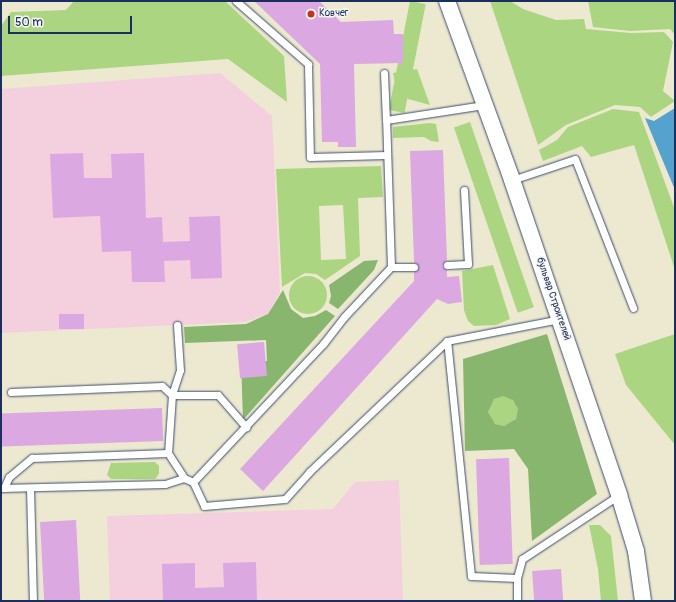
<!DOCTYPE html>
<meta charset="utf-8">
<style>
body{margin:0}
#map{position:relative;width:676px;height:602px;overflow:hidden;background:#ede9d1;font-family:Pangolin,sans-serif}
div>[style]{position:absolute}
.built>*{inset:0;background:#f4cfde}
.green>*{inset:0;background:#acd581;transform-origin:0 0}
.round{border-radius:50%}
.forest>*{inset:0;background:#89b66f}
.water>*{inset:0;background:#56a2ce}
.building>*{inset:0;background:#dba8e1;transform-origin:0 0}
.roads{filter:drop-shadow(0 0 1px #3a4b6f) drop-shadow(0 0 1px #3a4b6f)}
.service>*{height:7px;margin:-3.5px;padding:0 3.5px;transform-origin:3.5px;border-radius:3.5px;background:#fff}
.tertiary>*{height:16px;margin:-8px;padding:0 8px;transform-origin:8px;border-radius:8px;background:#fff}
.dots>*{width:11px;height:11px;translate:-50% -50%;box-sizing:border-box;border:2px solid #f6f6f2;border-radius:50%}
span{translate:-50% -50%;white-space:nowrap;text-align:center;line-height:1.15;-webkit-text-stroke:3px #f6f6f2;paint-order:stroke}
.poi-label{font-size:10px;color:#1b2f5e}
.left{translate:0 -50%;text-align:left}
.street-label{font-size:10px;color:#1b2f5e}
.frame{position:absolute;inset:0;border:2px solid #1b2f5e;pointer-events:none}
.scale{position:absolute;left:8px;top:16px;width:124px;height:18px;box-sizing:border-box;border:2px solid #1b2f5e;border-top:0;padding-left:5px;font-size:12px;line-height:14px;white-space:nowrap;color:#1b2f5e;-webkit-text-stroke:3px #f6f6f2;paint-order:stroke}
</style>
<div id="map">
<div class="built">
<i style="clip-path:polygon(220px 73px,272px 116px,280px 292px,268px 314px,245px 322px,1px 333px,1px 89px)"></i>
<i style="clip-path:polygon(399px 480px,403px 601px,110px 601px,107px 516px,333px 509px,355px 482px)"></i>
</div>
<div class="green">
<i style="clip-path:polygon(74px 1px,225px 1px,284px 56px,287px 102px,228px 59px,1px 76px,1px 26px,11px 12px,66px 10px)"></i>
<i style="left:410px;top:1px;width:16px;height:111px;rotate:11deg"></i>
<i style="clip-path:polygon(490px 1px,510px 1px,523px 9px,556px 20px,584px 19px,586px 29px,631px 33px,664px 32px,673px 42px,663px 91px,675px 101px,651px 117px,640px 107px,615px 105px,566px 125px,538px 145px)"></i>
<i style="clip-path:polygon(588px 1px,675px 1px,675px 35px,670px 29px,630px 31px,593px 27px)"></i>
<i style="clip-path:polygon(417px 69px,430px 105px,408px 99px,395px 83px,393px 73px)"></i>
<i style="clip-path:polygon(613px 109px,639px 112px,675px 210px,675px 270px,634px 145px,591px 157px,582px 146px,543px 161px,539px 150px,557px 140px,568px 127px)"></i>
<i style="left:470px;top:122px;width:196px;height:17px;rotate:71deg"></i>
<i style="clip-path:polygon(430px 123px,436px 124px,439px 142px,431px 141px,424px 137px,393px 138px,393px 127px)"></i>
<i style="clip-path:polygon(evenodd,381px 166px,383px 197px,358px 198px,360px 256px,325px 280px,316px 274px,305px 273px,282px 287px,276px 169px,381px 166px,343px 205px,346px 259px,321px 260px,319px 206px,343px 205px)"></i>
<i style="clip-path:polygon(493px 265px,510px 319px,496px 325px,474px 326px,468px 321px,464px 310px,462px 271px)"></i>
<i class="round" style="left:289px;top:276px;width:38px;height:38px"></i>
<i style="clip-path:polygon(675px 334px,675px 445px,626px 385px,615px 354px)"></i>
<i class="round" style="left:488px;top:396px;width:30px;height:30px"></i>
<i style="clip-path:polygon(155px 462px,159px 466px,159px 474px,155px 479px,111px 479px,107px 475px,111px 463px)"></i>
<i style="clip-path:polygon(589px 525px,600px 525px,611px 536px,618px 601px,601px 601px,598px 569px)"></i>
</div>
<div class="forest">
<i style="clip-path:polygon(378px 260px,374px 270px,338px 309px,329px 303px,331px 296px,329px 285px,364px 261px)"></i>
<i style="clip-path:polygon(283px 290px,291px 309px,303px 318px,315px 316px,326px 310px,335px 316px,243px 420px,241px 362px,267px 361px,266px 340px,185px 343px,184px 327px,246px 324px,268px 314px)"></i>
<i style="clip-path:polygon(evenodd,547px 334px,597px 494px,532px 541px,528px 469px,514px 449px,465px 451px,463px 359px,547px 334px,503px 396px,513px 400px,518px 409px,516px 419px,504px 426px,495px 424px,488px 412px,494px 399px,503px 396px)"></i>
</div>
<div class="water">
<i style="clip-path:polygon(675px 108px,675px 190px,645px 118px,654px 121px)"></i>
</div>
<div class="building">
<i style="clip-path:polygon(254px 1px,319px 1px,341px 22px,393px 20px,394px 34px,403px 34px,403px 63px,354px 64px,356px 147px,338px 147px,338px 142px,322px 142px,320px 64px)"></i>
<i style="clip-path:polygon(443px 150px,447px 260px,442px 266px,447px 270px,447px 277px,459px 276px,462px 302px,448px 304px,437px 299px,263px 491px,240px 469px,414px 281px,414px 272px,419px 267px,414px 262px,410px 151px)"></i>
<i style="clip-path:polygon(83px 153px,84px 178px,112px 178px,111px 154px,144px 153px,146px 218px,162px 217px,163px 242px,190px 241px,189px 217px,220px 216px,222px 278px,191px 279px,190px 260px,164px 261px,165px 282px,132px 282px,131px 251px,102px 252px,100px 216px,53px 218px,50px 154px)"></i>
<i style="left:84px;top:314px;width:15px;height:25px;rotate:90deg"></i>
<i style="left:264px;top:342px;width:34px;height:27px;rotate:85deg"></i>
<i style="left:162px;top:408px;width:33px;height:161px;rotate:88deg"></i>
<i style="left:509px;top:458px;width:106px;height:33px;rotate:88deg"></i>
<i style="left:76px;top:520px;width:81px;height:36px;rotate:87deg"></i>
<i style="clip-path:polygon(256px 562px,257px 601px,163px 601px,162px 564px,195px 563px,195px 588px,224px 587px,223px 563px)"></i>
<i style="left:561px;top:569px;width:32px;height:29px;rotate:86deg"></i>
</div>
<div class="roads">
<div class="service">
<i style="left:236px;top:1px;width:96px;rotate:41.2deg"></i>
<i style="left:308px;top:64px;width:93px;rotate:88.8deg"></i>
<i style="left:310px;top:157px;width:77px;rotate:-1.5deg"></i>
<i style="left:384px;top:73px;width:47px;rotate:87.6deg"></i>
<i style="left:512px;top:180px;width:66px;rotate:-18.4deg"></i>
<i style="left:575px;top:159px;width:160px;rotate:68.7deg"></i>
<i style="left:447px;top:265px;width:21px;rotate:-3deg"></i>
<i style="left:468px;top:264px;width:74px;rotate:-93.1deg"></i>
<i style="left:391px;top:267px;width:23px"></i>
<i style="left:177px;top:325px;width:45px;rotate:86.2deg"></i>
<i style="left:180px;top:370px;width:26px;rotate:108deg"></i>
<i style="left:172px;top:395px;width:46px"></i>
<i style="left:218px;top:395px;width:43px;rotate:48.8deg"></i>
<i style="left:11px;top:392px;width:151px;rotate:-2.3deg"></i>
<i style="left:162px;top:386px;width:13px;rotate:42deg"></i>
<i style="left:172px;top:395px;width:58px;rotate:93.9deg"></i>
<i style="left:193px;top:482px;width:26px;rotate:65deg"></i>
<i style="left:204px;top:506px;width:81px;rotate:-4.9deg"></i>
<i style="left:285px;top:499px;width:36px;rotate:-48deg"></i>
<i style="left:309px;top:472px;width:190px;rotate:-43.5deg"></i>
<i style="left:1px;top:488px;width:164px;rotate:-1.4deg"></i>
<i style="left:165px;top:484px;width:20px;rotate:-18deg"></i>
<i style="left:184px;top:478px;width:10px;rotate:24deg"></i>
<i style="left:193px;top:482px;width:190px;rotate:-46.7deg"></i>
<i style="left:323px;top:344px;width:34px;rotate:-52deg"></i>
<i style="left:344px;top:317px;width:69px;rotate:-46.8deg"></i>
<i style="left:391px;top:267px;width:147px;rotate:-91.9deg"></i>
<i style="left:386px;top:120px;width:99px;rotate:-8.7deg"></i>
<i style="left:4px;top:488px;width:12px;rotate:-66deg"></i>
<i style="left:9px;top:477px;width:30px;rotate:-40deg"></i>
<i style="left:32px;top:458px;width:136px;rotate:-2.1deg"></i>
<i style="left:168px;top:453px;width:30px;rotate:57deg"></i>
<i style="left:30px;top:488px;width:113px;rotate:88.5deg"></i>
<i style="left:517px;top:578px;width:20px;rotate:-75deg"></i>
<i style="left:522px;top:559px;width:116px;rotate:-33.4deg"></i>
<i style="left:517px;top:601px;width:23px;rotate:-90deg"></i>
<i style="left:517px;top:578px;width:46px;rotate:-177.5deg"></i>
<i style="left:471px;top:576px;width:236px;rotate:-95.8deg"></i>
<i style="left:447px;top:341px;width:115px;rotate:-11deg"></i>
</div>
<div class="tertiary">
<i style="left:447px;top:1px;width:190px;rotate:70deg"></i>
<i style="left:512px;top:180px;width:333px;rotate:71.2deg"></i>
<i style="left:619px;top:495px;width:59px;rotate:73.1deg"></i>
<i style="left:636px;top:551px;width:50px;rotate:82deg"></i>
</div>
</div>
<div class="dots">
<i style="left:311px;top:14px;background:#c8321e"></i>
</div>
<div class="poi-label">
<span class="left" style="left:319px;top:14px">Ковчег</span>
</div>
<div class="street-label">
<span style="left:553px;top:299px;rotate:71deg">бульвар Строителей</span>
</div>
<div class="frame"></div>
<div class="scale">50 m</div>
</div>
